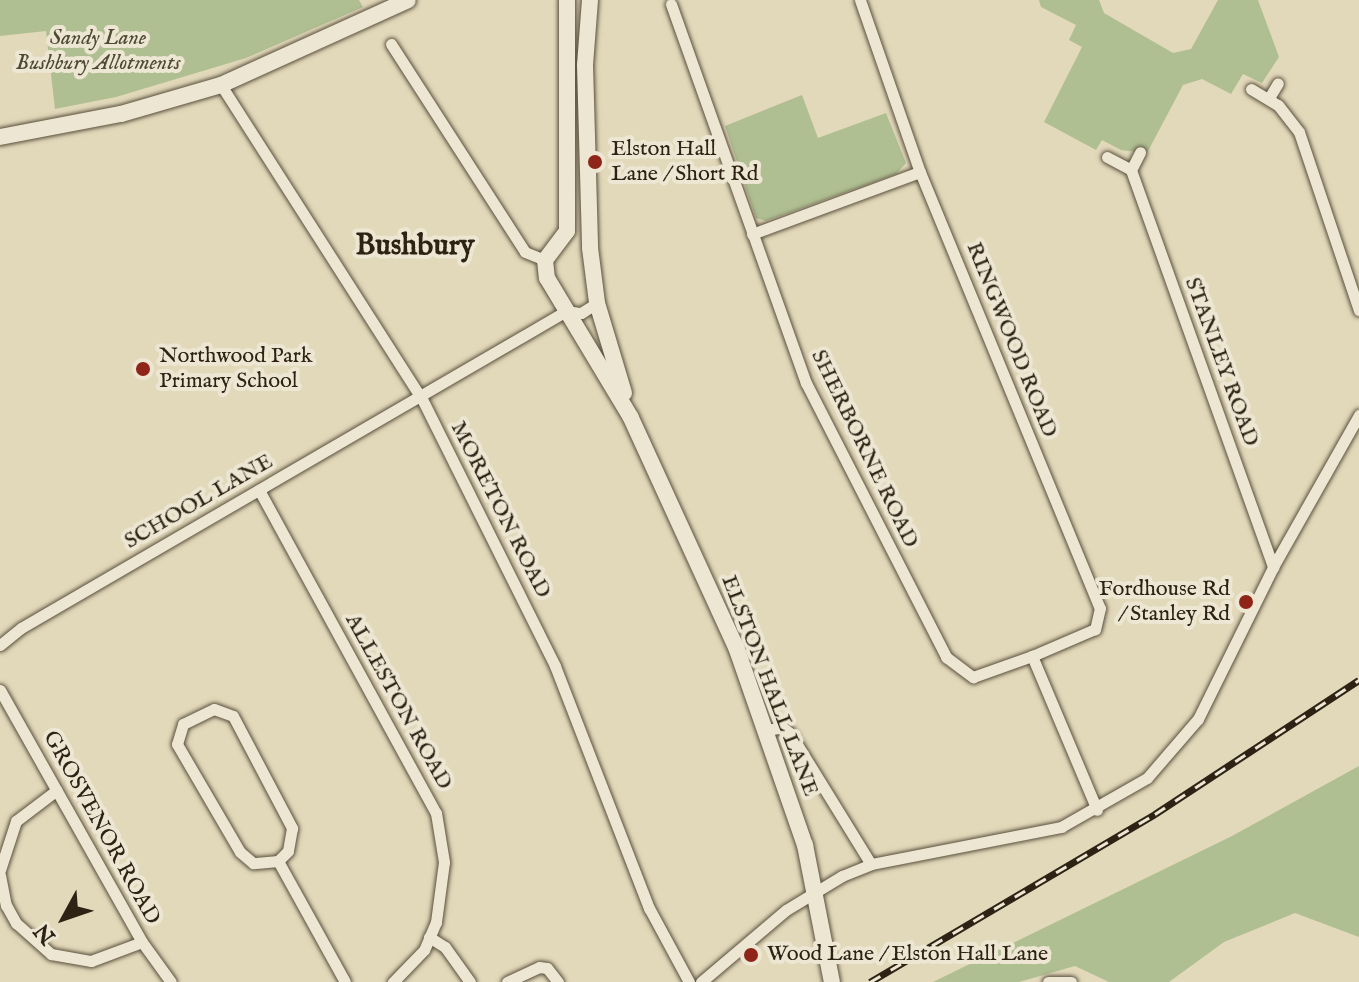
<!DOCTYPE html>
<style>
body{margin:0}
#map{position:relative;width:1359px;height:982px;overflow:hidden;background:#e2d8ba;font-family:"IM FELL English",serif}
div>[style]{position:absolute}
.green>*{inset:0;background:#b0bf92}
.roads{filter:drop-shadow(0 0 2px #5a503d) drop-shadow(0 0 2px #5a503d)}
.street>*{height:11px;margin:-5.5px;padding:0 5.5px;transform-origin:5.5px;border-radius:5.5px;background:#ece6d2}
.secondary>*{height:16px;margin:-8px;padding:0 8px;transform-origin:8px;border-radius:8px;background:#ece6d2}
.rail>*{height:7px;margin-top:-3.5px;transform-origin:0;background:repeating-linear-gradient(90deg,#ece6d2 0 12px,#2d2213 0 24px);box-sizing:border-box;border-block:2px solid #2d2213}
.dots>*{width:22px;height:22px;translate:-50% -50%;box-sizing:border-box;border:4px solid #ece6d2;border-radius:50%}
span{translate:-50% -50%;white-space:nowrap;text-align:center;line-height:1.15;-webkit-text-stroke:8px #ece6d2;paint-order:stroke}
.park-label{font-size:22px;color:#4e4933;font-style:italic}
.poi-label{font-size:22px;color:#2d2213}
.left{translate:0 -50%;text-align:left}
.right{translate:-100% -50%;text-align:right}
.street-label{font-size:22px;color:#2d2213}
.district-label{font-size:30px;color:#2d2213;font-weight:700}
.north{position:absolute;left:24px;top:878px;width:80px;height:80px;-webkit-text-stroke:6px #ece6d2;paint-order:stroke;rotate:230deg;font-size:22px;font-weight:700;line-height:32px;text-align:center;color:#2d2213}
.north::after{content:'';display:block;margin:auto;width:28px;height:36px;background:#2d2213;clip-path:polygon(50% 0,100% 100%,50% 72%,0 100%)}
</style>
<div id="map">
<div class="green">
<i style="clip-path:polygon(0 0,359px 0,363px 7px,246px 58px,116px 97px,55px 109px,46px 31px,0 36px)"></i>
<i style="clip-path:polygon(1039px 0,1099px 0,1104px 13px,1173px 53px,1191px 49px,1218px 0,1258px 0,1279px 57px,1262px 83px,1243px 74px,1231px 94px,1202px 79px,1183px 85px,1147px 153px,1121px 150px,1102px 140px,1096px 150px,1044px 122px,1082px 47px,1069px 40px,1076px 25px,1041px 7px)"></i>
<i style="clip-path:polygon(802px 95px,818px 138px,886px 113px,906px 163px,896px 174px,766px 221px,756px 218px,725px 126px)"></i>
<i style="clip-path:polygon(1359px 766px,1359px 937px,1295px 913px,1224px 942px,1169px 982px,1109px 982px,1075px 966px,1019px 982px,933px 982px,1232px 836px)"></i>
</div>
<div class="roads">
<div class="street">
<i style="left:860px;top:0;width:182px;rotate:70.8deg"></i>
<i style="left:920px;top:172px;width:472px;rotate:67.6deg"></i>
<i style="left:1100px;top:608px;width:22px;rotate:103deg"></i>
<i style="left:1095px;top:629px;width:69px;rotate:156.8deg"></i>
<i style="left:671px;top:4px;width:402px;rotate:70.4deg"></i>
<i style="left:806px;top:383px;width:308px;rotate:62.9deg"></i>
<i style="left:946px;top:657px;width:34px;rotate:37deg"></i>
<i style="left:973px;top:677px;width:63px;rotate:-19.6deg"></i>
<i style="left:1032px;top:656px;width:167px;rotate:67.1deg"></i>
<i style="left:391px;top:44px;width:247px;rotate:57.2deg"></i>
<i style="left:525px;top:252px;width:22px;rotate:22deg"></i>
<i style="left:221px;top:85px;width:373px;rotate:57.4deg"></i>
<i style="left:422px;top:399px;width:298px;rotate:63.5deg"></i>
<i style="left:555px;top:666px;width:260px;rotate:68.8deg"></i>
<i style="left:649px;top:908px;width:84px;rotate:61.6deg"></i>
<i style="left:1251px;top:89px;width:31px;rotate:31deg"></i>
<i style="left:1278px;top:105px;width:34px;rotate:52deg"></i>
<i style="left:1299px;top:132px;width:188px;rotate:71.4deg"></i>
<i style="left:1269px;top:98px;width:17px;rotate:-59deg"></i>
<i style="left:1107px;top:157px;width:27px;rotate:28deg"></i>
<i style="left:1131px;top:170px;width:20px;rotate:-63deg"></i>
<i style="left:1131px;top:170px;width:422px;rotate:70.3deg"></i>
<i style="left:752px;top:234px;width:179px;rotate:-20.3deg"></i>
<i style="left:259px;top:490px;width:368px;rotate:61.3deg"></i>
<i style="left:436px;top:813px;width:50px;rotate:80.7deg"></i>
<i style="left:444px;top:862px;width:61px;rotate:97.6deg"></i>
<i style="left:436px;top:922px;width:30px;rotate:113deg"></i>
<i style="left:424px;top:950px;width:45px;rotate:134.1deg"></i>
<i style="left:0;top:645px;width:27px;rotate:-39deg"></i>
<i style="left:21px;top:628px;width:630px;rotate:-30.18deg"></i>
<i style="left:566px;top:311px;width:15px;rotate:8deg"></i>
<i style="left:581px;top:313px;width:19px;rotate:-32deg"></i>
<i style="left:0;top:690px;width:289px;rotate:60.6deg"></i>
<i style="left:142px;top:942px;width:49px;rotate:54.1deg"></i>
<i style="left:214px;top:709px;width:20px;rotate:20deg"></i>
<i style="left:233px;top:716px;width:127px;rotate:62.2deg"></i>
<i style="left:292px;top:828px;width:23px;rotate:100deg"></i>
<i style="left:288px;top:851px;width:14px;rotate:135deg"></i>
<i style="left:278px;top:861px;width:25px;rotate:175deg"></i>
<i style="left:253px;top:863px;width:17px;rotate:-140deg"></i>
<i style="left:240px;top:852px;width:125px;rotate:-120.3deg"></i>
<i style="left:177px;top:744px;width:21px;rotate:-73deg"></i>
<i style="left:183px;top:724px;width:34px;rotate:-26deg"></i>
<i style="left:768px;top:730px;width:14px;rotate:-12deg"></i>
<i style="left:782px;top:727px;width:10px;rotate:37deg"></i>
<i style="left:790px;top:733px;width:154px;rotate:58.3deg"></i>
<i style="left:278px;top:861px;width:138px;rotate:61deg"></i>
<i style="left:0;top:870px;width:52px;rotate:-71.9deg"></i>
<i style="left:16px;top:821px;width:51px;rotate:-37.1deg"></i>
<i style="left:0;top:875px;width:31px;rotate:79deg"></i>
<i style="left:6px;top:905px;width:21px;rotate:61deg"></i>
<i style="left:16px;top:923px;width:47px;rotate:41.5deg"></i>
<i style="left:51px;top:954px;width:41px;rotate:9.9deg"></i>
<i style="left:91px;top:961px;width:54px;rotate:-20.4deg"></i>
<i style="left:429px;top:937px;width:19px;rotate:32deg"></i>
<i style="left:445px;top:947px;width:43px;rotate:54.5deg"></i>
<i style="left:507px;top:982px;width:35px;rotate:-25deg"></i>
<i style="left:539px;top:967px;width:8px;rotate:7deg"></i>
<i style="left:547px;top:968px;width:18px;rotate:52deg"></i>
<i style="left:701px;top:982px;width:111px;rotate:-40.3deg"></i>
<i style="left:786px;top:910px;width:66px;rotate:-31.3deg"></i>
<i style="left:842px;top:876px;width:31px;rotate:-22deg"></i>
<i style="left:871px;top:864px;width:194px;rotate:-11deg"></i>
<i style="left:1061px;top:827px;width:99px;rotate:-29.7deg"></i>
<i style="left:1147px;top:778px;width:78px;rotate:-49.2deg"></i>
<i style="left:1198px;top:719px;width:169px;rotate:-63.7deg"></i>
<i style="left:1273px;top:567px;width:175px;rotate:-60.5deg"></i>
<i style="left:1048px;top:982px;width:23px"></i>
</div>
<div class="secondary">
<i style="left:567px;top:0;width:231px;rotate:90deg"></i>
<i style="left:567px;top:231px;width:36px;rotate:127deg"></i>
<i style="left:545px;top:260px;width:18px;rotate:84deg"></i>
<i style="left:547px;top:278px;width:163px;rotate:59deg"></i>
<i style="left:631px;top:418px;width:255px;rotate:65.4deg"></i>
<i style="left:737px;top:650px;width:207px;rotate:70.8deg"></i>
<i style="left:805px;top:845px;width:140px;rotate:78.9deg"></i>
<i style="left:590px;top:0;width:65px;rotate:94.4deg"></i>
<i style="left:585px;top:65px;width:183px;rotate:88.4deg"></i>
<i style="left:590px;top:248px;width:55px;rotate:82.7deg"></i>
<i style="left:597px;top:303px;width:94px;rotate:73.3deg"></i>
<i style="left:0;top:137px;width:123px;rotate:-10.8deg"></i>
<i style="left:121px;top:114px;width:104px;rotate:-16.2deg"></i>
<i style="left:221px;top:85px;width:205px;rotate:-24.4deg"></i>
</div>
</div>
<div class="rail">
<i style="left:870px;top:982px;width:331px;rotate:-30.5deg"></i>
<i style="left:1155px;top:814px;width:244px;rotate:-33.3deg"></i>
</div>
<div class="dots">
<i style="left:595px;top:162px;background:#8f2418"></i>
<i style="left:143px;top:369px;background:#8f2418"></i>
<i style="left:1246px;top:602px;background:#8f2418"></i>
<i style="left:751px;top:955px;background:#8f2418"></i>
</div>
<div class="park-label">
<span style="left:98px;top:51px">Sandy Lane<br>Bushbury Allotments</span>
</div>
<div class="poi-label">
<span class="left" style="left:611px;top:162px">Elston Hall<br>Lane / Short Rd</span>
<span class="left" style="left:159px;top:369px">Northwood Park<br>Primary School</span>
<span class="right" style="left:1230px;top:602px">Fordhouse Rd<br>/ Stanley Rd</span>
<span class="left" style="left:767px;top:955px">Wood Lane / Elston Hall Lane</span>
</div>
<div class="street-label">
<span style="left:1011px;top:340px;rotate:68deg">RINGWOOD ROAD</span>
<span style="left:1221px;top:362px;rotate:70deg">STANLEY ROAD</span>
<span style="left:864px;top:449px;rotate:64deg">SHERBORNE ROAD</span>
<span style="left:199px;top:502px;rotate:-30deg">SCHOOL LANE</span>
<span style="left:500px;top:510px;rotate:63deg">MORETON ROAD</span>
<span style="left:769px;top:686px;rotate:69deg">ELSTON HALL LANE</span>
<span style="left:398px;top:702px;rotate:61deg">ALLESTON ROAD</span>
<span style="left:101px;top:828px;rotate:61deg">GROSVENOR ROAD</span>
</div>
<div class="district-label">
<span style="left:415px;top:246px">Bushbury</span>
</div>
<div class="north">N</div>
</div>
